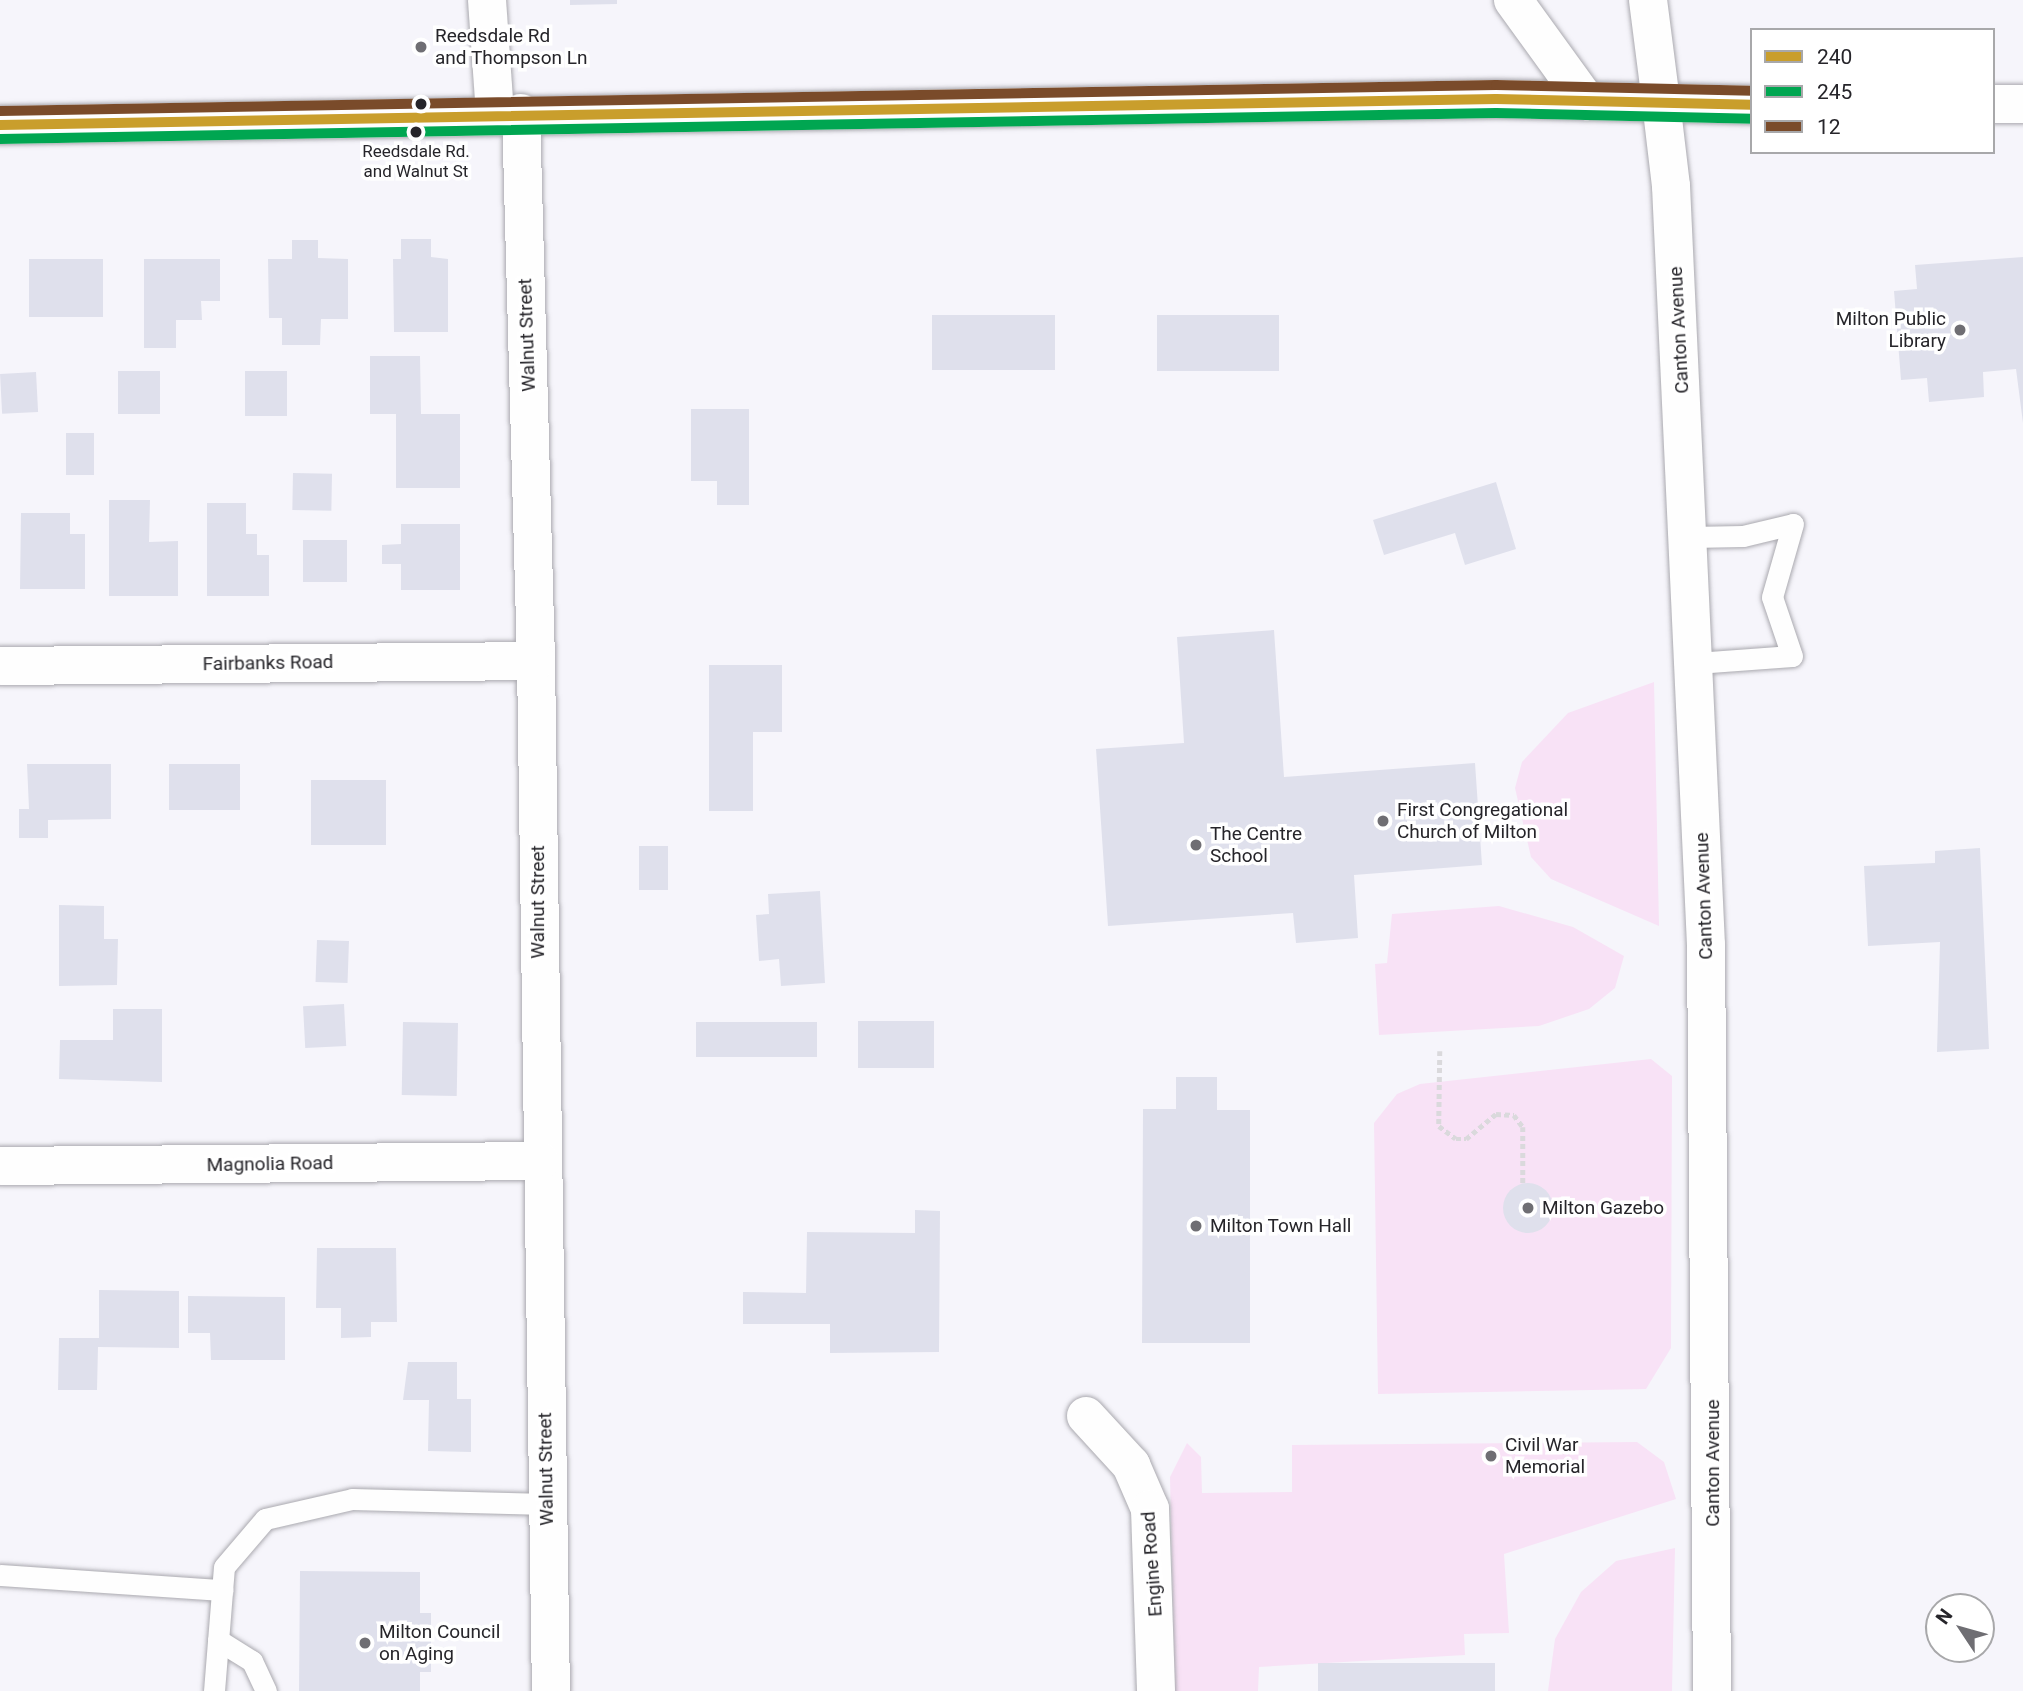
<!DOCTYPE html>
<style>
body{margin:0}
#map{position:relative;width:2023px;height:1691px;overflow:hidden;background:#f6f5fb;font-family:Roboto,sans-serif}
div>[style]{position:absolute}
.green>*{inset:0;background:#f8e2f6}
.building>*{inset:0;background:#dfe0ec;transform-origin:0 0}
.round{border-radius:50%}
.path>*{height:4.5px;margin-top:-2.25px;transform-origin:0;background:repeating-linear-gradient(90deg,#dad9dc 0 5px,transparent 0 8.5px)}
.roads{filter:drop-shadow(0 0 2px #aaa9af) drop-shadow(0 0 2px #aaa9af)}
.service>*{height:21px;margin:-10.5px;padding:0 10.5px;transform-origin:10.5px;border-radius:10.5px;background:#fefefe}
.minor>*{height:38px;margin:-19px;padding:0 19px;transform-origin:19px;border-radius:19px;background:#fefefe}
.tertiary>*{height:38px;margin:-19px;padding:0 19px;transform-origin:19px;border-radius:19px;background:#fefefe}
.secondary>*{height:38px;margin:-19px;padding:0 19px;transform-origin:19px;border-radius:19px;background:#fefefe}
.primary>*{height:38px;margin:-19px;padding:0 19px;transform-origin:19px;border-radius:19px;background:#fefefe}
.bus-1>*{height:10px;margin:-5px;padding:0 5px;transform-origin:5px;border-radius:5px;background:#c99e2c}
.bus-2>*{height:10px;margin:-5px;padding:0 5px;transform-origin:5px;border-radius:5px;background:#00a651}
.bus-3>*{height:10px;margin:-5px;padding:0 5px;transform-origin:5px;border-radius:5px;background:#7a4b2a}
.dots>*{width:19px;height:19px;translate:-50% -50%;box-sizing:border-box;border:4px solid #fff;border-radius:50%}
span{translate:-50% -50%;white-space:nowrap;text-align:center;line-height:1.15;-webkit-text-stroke:7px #fff;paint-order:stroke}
.bus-label{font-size:17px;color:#26252a}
.poi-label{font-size:19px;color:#26252a}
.left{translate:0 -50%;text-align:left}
.right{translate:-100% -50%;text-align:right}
.street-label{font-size:19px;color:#26252a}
.legend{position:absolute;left:1750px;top:28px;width:245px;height:126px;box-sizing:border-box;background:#fff;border:2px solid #a8a8aa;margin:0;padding:9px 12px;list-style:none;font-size:21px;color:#26252a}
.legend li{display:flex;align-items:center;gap:14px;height:35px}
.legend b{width:35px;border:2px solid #a8a8aa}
.north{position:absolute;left:1925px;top:1593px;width:70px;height:70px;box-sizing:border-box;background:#fff;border:2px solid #a8a8aa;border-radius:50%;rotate:306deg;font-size:19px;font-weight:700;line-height:28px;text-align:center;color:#26252a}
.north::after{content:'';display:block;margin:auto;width:24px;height:32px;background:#6f6e73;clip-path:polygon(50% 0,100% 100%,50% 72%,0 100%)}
</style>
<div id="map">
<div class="green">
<i style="clip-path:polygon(1654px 682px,1659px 926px,1551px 879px,1531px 857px,1515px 788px,1522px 762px,1568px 713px)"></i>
<i style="clip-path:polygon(1499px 906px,1573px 927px,1624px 956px,1615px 988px,1589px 1009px,1539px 1026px,1379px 1035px,1375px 964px,1387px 963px,1392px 914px)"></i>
<i style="clip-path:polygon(1651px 1059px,1672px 1076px,1671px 1348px,1646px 1389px,1378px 1394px,1374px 1123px,1397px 1094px,1420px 1084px)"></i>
<i style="clip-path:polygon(1637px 1442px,1664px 1462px,1676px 1499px,1504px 1554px,1509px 1633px,1464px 1634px,1465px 1655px,1259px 1667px,1258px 1691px,1175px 1691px,1170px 1477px,1187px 1443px,1201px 1457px,1202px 1493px,1292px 1492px,1292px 1445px)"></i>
<i style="clip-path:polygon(1675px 1548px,1672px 1691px,1548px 1691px,1555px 1639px,1581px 1592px,1616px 1561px)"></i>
</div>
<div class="building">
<i style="clip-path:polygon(570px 0,617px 0,617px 4px,570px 5px)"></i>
<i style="clip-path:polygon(401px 239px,431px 239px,431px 257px,448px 259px,448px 332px,394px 332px,393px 259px,401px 259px)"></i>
<i style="clip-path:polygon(292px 240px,318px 240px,318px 258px,348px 259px,348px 319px,321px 319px,320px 345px,282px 345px,282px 318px,269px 318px,268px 259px,292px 259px)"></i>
<i style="clip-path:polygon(2023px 257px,2023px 423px,2016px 369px,1983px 372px,1984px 397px,1929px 402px,1927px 378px,1901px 380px,1894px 291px,1917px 289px,1915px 265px)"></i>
<i style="left:29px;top:259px;width:74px;height:58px"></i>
<i style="clip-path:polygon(144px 259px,220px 259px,220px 301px,201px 301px,202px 320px,176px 320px,176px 348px,144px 348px)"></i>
<i style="left:932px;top:315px;width:123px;height:55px"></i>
<i style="left:1157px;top:315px;width:122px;height:56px"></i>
<i style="clip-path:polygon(370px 356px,420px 356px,421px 414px,460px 414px,460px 488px,396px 488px,396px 414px,370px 414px)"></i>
<i style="left:118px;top:371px;width:42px;height:43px"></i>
<i style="left:245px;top:371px;width:42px;height:45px"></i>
<i style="left:36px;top:372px;width:40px;height:36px;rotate:87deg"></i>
<i style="clip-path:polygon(691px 409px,749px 409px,749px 505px,717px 505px,717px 481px,691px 481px)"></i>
<i style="left:66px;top:433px;width:28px;height:42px"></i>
<i style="left:293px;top:473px;width:39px;height:37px;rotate:1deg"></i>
<i style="clip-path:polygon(1496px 482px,1516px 549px,1465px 565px,1455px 533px,1384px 555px,1373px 520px)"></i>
<i style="clip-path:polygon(109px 500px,150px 500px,149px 542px,178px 541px,178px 596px,109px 596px)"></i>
<i style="clip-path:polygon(207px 503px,246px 503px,246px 534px,257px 534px,257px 555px,269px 555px,269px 596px,207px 596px)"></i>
<i style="clip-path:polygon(21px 513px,70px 513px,70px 534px,85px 534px,85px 589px,20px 589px)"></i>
<i style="clip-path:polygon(401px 524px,460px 524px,460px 590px,401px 590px,401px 564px,382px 564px,382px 545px,401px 544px)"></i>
<i style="left:303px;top:540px;width:44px;height:42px"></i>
<i style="clip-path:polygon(1274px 630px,1284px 777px,1475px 763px,1482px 865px,1354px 875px,1358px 938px,1296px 943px,1293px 913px,1108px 926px,1096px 749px,1184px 743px,1177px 637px)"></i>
<i style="clip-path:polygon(709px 665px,782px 665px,782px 732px,753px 732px,753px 811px,709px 811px)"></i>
<i style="clip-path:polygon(27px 764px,111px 764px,111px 819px,48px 820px,48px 838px,19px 838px,19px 809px,29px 809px)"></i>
<i style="left:169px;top:764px;width:71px;height:46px"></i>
<i style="left:311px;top:780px;width:75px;height:65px"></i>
<i style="left:639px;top:846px;width:29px;height:44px"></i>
<i style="clip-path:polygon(1980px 848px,1989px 1049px,1937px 1052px,1940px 942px,1868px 946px,1864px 866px,1935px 863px,1935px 851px)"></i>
<i style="clip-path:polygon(820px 891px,825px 983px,781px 986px,779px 959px,759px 961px,756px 915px,769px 914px,768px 894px)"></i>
<i style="clip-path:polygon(59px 905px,104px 906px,104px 939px,118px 939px,117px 985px,59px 986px)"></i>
<i style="left:317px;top:940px;width:32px;height:42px;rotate:2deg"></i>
<i style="left:344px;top:1004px;width:42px;height:41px;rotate:87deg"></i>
<i style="clip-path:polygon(113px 1009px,162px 1009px,162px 1082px,59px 1079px,60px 1040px,113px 1040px)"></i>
<i style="left:858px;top:1021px;width:76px;height:47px"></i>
<i style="left:403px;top:1022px;width:55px;height:73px;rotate:1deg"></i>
<i style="left:696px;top:1022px;width:121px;height:35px"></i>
<i style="clip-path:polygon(1176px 1077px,1217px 1077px,1217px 1110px,1250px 1110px,1250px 1343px,1142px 1343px,1143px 1109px,1176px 1109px)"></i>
<i class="round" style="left:1503px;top:1183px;width:50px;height:50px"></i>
<i style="clip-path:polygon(915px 1210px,940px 1211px,939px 1352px,830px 1353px,830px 1324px,743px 1324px,743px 1292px,806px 1293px,807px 1232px,915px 1233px)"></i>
<i style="clip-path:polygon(317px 1248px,396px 1248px,397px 1322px,371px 1322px,371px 1337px,341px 1338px,341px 1308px,316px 1308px)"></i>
<i style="clip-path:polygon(99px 1290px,179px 1291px,179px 1348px,98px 1347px,97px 1390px,58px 1390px,59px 1338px,99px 1338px)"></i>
<i style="clip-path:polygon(188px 1296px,285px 1297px,285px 1360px,211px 1360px,210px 1333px,188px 1333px)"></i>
<i style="clip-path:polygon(408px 1362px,457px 1362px,457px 1399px,471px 1399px,471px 1452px,428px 1451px,429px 1400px,403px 1400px)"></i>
<i style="clip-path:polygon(300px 1571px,420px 1572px,420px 1613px,431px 1613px,431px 1672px,420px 1672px,420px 1691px,299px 1691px)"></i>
<i style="left:1495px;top:1663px;width:28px;height:177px;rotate:90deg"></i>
</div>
<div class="path">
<i style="left:1440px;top:1051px;width:75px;rotate:90.8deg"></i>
<i style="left:1439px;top:1126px;width:21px;rotate:37deg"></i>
<i style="left:1456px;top:1139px;width:10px"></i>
<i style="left:1466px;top:1139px;width:39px;rotate:-40deg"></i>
<i style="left:1496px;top:1114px;width:18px;rotate:3deg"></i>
<i style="left:1514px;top:1115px;width:15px;rotate:53deg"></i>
<i style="left:1523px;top:1127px;width:57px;rotate:90deg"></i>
</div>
<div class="roads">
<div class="service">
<i style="left:1690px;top:537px;width:53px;rotate:-1.1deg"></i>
<i style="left:1743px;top:536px;width:51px;rotate:-13.5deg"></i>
<i style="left:1696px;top:663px;width:96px;rotate:-4.2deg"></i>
<i style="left:1792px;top:656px;width:62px;rotate:-108.7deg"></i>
<i style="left:1772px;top:597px;width:76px;rotate:-74deg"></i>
<i style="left:0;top:1575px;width:223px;rotate:3.9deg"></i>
<i style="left:218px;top:1640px;width:40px;rotate:32deg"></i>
<i style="left:252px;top:1661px;width:33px;rotate:65deg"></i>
<i style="left:214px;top:1691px;width:124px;rotate:-85.4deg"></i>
<i style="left:224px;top:1567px;width:63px;rotate:-49.5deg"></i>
<i style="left:265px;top:1519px;width:89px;rotate:-12.9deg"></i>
<i style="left:352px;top:1499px;width:195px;rotate:1.5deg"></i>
</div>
<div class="minor">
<i style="left:487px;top:0;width:113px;rotate:86deg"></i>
<i style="left:521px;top:113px;width:548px;rotate:88.43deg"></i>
<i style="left:536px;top:661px;width:1030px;rotate:89.17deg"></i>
<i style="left:0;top:666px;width:536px;rotate:-0.53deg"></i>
<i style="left:0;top:1166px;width:540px;rotate:-0.53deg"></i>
<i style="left:1086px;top:1416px;width:67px;rotate:47.4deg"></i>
<i style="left:1131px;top:1465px;width:48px;rotate:66.6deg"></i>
<i style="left:1150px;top:1509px;width:182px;rotate:88.1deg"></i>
</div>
<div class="tertiary">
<i style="left:1513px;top:0;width:125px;rotate:54.1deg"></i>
<i style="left:1648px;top:0;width:103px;rotate:82.7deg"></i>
</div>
<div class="secondary">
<i style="left:1661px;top:102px;width:85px;rotate:83.2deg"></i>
<i style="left:1671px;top:186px;width:760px;rotate:87.36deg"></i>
<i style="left:1706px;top:945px;width:746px;rotate:89.54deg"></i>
</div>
<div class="primary">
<i style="left:1993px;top:104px;width:30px"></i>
<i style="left:0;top:125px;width:1496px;rotate:-1deg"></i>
<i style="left:1496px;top:99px;width:256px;rotate:1.3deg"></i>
</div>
</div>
<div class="bus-1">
<i style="left:0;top:125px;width:1496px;rotate:-1deg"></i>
<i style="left:1496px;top:99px;width:256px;rotate:1.3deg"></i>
</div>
<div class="bus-2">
<i style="left:0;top:139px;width:1496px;rotate:-1deg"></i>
<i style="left:1496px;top:113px;width:256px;rotate:1.3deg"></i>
</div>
<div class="bus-3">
<i style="left:0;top:111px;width:1496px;rotate:-1deg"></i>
<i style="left:1496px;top:85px;width:256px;rotate:1.3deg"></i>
</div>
<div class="dots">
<i style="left:421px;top:47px;background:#6f6e73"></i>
<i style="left:421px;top:104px;background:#26252a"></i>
<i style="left:416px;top:132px;background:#26252a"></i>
<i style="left:1960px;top:330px;background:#6f6e73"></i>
<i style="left:1383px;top:821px;background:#6f6e73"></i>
<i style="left:1196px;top:845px;background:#6f6e73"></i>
<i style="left:1528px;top:1208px;background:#6f6e73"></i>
<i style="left:1196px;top:1226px;background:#6f6e73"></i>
<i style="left:1491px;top:1456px;background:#6f6e73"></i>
<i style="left:365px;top:1643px;background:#6f6e73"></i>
</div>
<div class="bus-label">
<span style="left:416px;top:162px">Reedsdale Rd.<br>and Walnut St</span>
</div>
<div class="poi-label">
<span class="left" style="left:435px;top:47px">Reedsdale Rd<br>and Thompson Ln</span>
<span class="right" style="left:1946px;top:330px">Milton Public<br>Library</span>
<span class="left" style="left:1397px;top:821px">First Congregational<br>Church of Milton</span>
<span class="left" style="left:1210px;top:845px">The Centre<br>School</span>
<span class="left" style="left:1542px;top:1208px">Milton Gazebo</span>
<span class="left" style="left:1210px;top:1226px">Milton Town Hall</span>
<span class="left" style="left:1505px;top:1456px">Civil War<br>Memorial</span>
<span class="left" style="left:379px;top:1643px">Milton Council<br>on Aging</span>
</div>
<div class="street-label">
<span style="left:1679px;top:330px;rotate:-93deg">Canton Avenue</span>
<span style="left:527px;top:335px;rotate:-92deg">Walnut Street</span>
<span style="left:268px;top:663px;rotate:-1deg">Fairbanks Road</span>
<span style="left:1704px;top:896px;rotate:-92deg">Canton Avenue</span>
<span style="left:538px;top:902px;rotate:-90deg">Walnut Street</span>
<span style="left:270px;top:1164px;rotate:-1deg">Magnolia Road</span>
<span style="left:1713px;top:1463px;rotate:-90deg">Canton Avenue</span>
<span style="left:546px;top:1469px;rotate:-91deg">Walnut Street</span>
<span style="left:1152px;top:1564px;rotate:-94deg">Engine Road</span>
</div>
<ul class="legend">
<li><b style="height:9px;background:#c99e2c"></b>240</li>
<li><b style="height:9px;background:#00a651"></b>245</li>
<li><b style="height:9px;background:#7a4b2a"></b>12</li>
</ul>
<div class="north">N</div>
</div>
